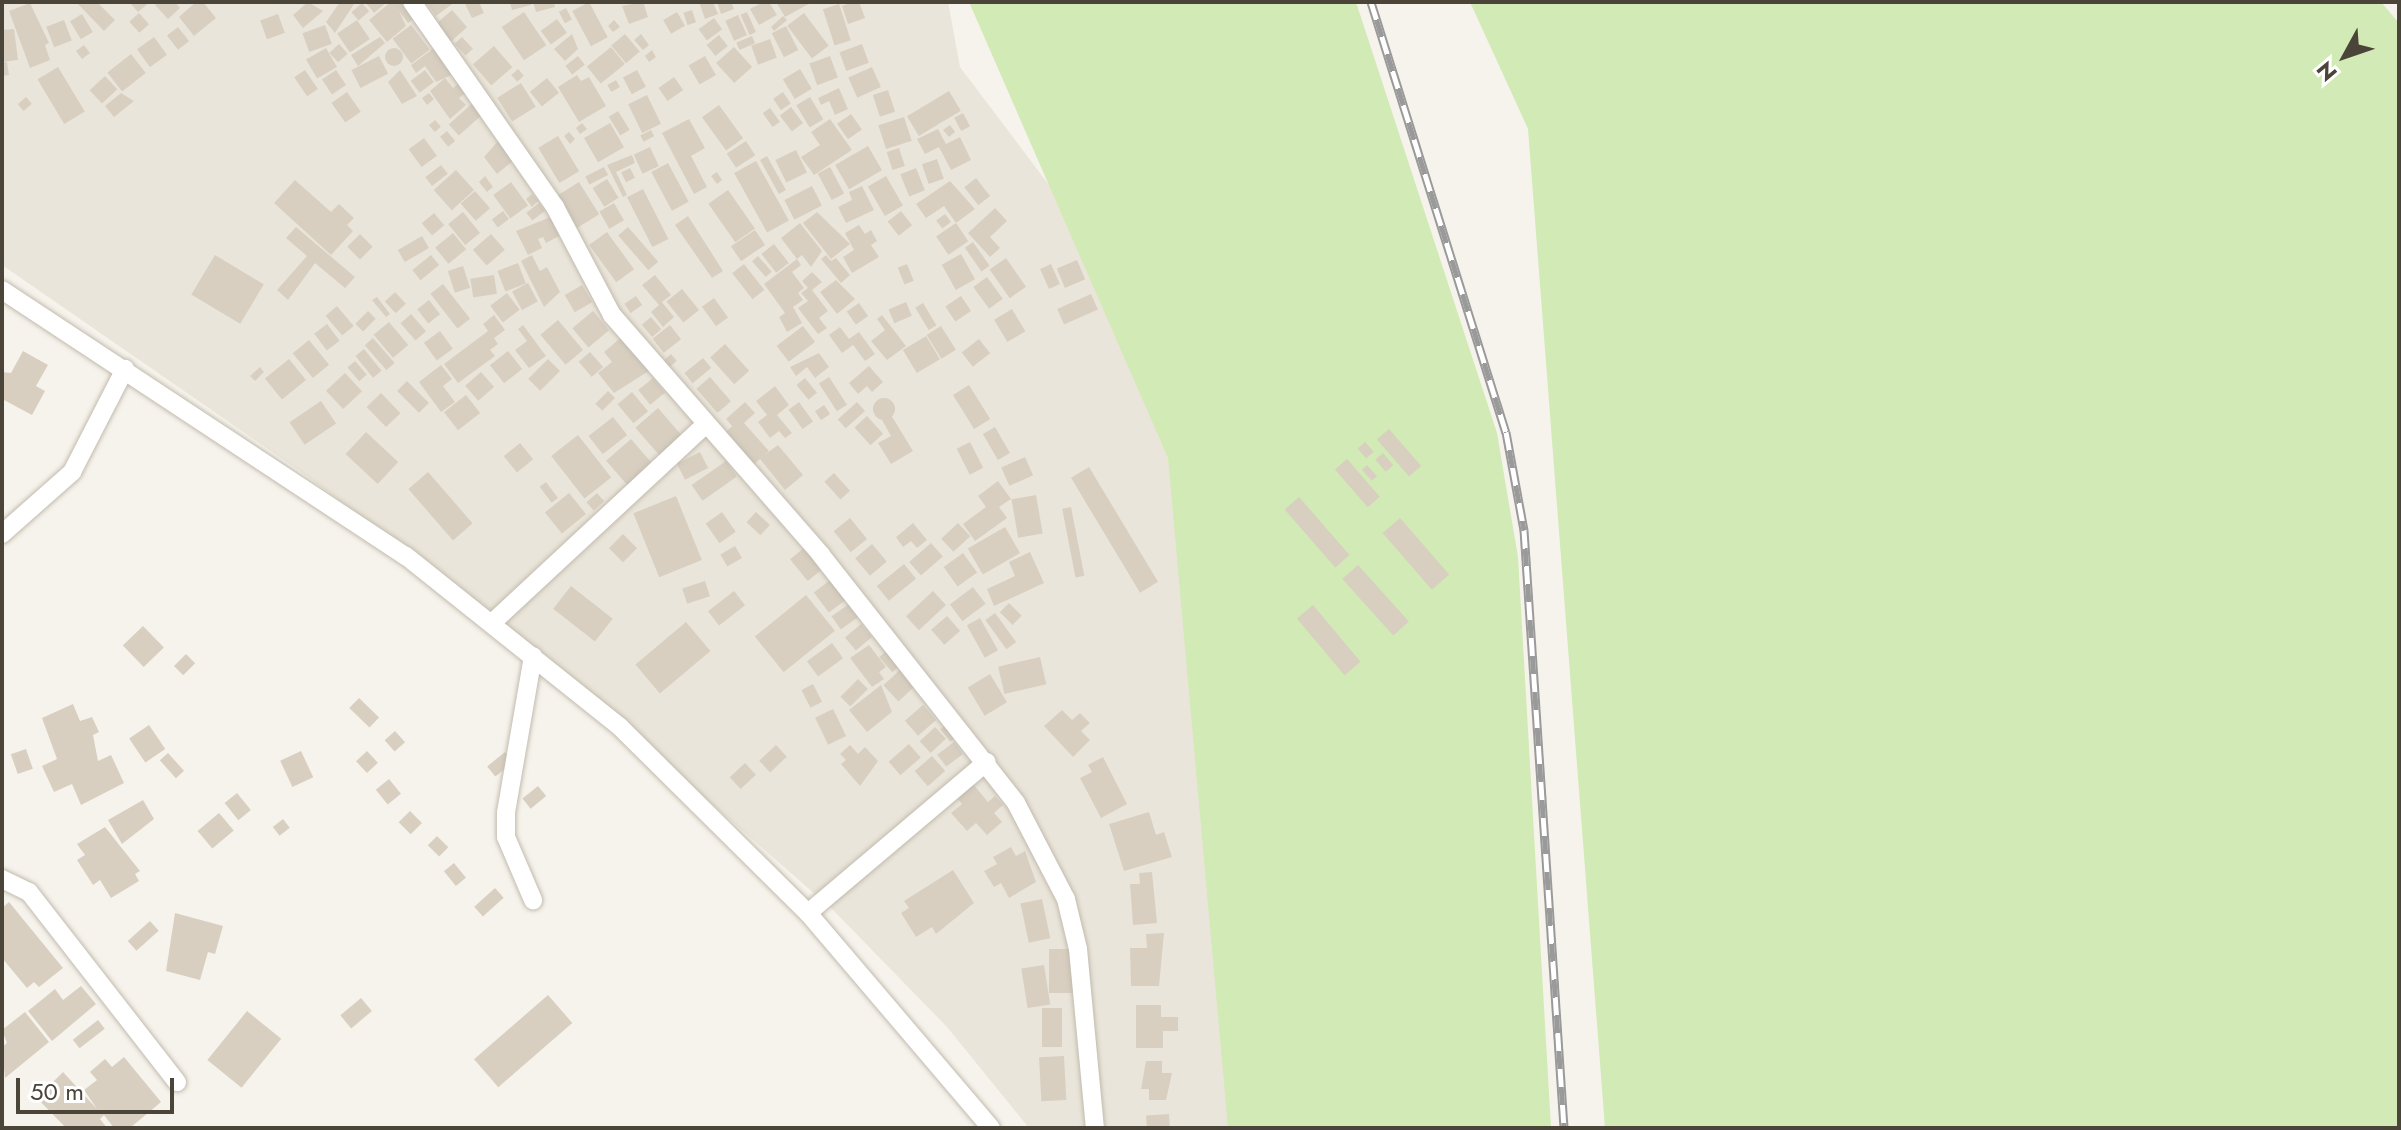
<!DOCTYPE html>
<style>
body{margin:0}
#map{position:relative;width:2401px;height:1130px;overflow:hidden;background:#f6f3ec;font-family:Jost,sans-serif}
div>[style]{position:absolute}
.residential>*{inset:0;background:#eae5da}
.green>*{inset:0;background:#d2eab5}
.building>*{inset:0;background:#d8cfc1;transform-origin:0 0}
.round{border-radius:50%}
.roads{filter:drop-shadow(0 0 2px #c2bbae) drop-shadow(0 0 2px #c2bbae)}
.street>*{height:18px;margin:-9px;padding:0 9px;transform-origin:9px;border-radius:9px;background:#fff}
.rail>*{height:9px;margin-top:-4.5px;transform-origin:0;background:repeating-linear-gradient(90deg,#fff 0 18px,#9a9a9a 0 36px);box-sizing:border-box;border-block:2px solid #9a9a9a}
span{translate:-50% -50%;white-space:nowrap;text-align:center;line-height:1.15;-webkit-text-stroke:6px #fff;paint-order:stroke}
.frame{position:absolute;inset:0;border:4px solid #4b4439;pointer-events:none}
.north{position:absolute;left:2305px;top:16px;width:80px;height:80px;-webkit-text-stroke:6px #fff;paint-order:stroke;rotate:230deg;font-size:22px;font-weight:700;line-height:32px;text-align:center;color:#4b4439}
.north::after{content:'';display:block;margin:auto;width:28px;height:36px;background:#4b4439;clip-path:polygon(50% 0,100% 100%,50% 72%,0 100%)}
.scale{position:absolute;left:16px;top:1078px;width:158px;height:36px;box-sizing:border-box;border:4px solid #4b4439;border-top:0;padding-left:10px;font-size:24px;line-height:28px;white-space:nowrap;color:#4b4439;-webkit-text-stroke:6px #fff;paint-order:stroke}
</style>
<div id="map">
<div class="residential">
<i style="clip-path:polygon(2px 2px,948px 2px,960px 67px,1126px 287px,1200px 590px,1244px 1128px,1029px 1128px,947px 1027px,833px 910px,502px 620px,301px 472px,2px 265px)"></i>
</div>
<div class="green">
<i style="clip-path:polygon(969px 2px,1356px 2px,1497px 433px,1518px 557px,1551px 1128px,1228px 1128px,1168px 458px)"></i>
<i style="clip-path:polygon(1470px 2px,2381px 2px,2399px 23px,2399px 1128px,1605px 1128px,1528px 129px)"></i>
</div>
<div class="building">
<i style="clip-path:polygon(76px 2px,97px 2px,115px 20px,104px 31px)"></i>
<i style="clip-path:polygon(129px 2px,150px 2px,138px 12px)"></i>
<i style="clip-path:polygon(158px 2px,175px 2px,180px 8px,168px 19px,155px 5px)"></i>
<i style="clip-path:polygon(196px 2px,203px 2px,216px 18px,194px 36px,179px 17px)"></i>
<i style="clip-path:polygon(308px 2px,323px 11px,303px 28px,293px 15px)"></i>
<i style="clip-path:polygon(340px 2px,354px 4px,335px 33px,326px 22px)"></i>
<i style="clip-path:polygon(365px 2px,387px 2px,374px 13px)"></i>
<i style="clip-path:polygon(391px 2px,409px 2px,419px 15px,408px 23px,399px 11px,406px 26px,387px 42px,369px 20px)"></i>
<i style="clip-path:polygon(426px 2px,455px 2px,436px 16px)"></i>
<i style="clip-path:polygon(464px 2px,479px 2px,484px 13px,472px 18px)"></i>
<i style="clip-path:polygon(510px 2px,530px 2px,531px 5px,512px 10px)"></i>
<i style="clip-path:polygon(533px 2px,554px 2px,555px 7px,536px 12px)"></i>
<i style="left:589px;top:2px;width:40px;height:19px;rotate:62deg"></i>
<i style="clip-path:polygon(643px 2px,648px 17px,629px 24px,622px 6px)"></i>
<i style="clip-path:polygon(699px 2px,713px 2px,718px 14px,705px 19px)"></i>
<i style="clip-path:polygon(717px 2px,731px 2px,734px 9px,721px 14px)"></i>
<i style="clip-path:polygon(763px 2px,769px 2px,777px 15px,759px 25px,750px 9px)"></i>
<i style="clip-path:polygon(776px 2px,812px 2px,785px 17px)"></i>
<i style="clip-path:polygon(853px 2px,859px 2px,865px 18px,848px 24px,842px 6px)"></i>
<i style="clip-path:polygon(30px 3px,49px 43px,45px 45px,50px 60px,30px 68px,9px 11px)"></i>
<i style="left:362px;top:3px;width:11px;height:14px;rotate:49deg"></i>
<i style="left:839px;top:4px;width:38px;height:17px;rotate:72deg"></i>
<i style="left:566px;top:8px;width:13px;height:8px;rotate:63deg"></i>
<i style="left:452px;top:10px;width:23px;height:21px;rotate:49deg"></i>
<i style="left:692px;top:10px;width:13px;height:9px;rotate:72deg"></i>
<i style="left:524px;top:12px;width:40px;height:27px;rotate:56deg"></i>
<i style="left:677px;top:12px;width:16px;height:16px;rotate:60deg"></i>
<i style="left:747px;top:12px;width:22px;height:7px;rotate:66deg"></i>
<i style="left:139px;top:13px;width:15px;height:13px;rotate:48deg"></i>
<i style="left:804px;top:13px;width:41px;height:21px;rotate:53deg"></i>
<i style="left:82px;top:14px;width:21px;height:14px;rotate:59deg"></i>
<i style="left:278px;top:14px;width:20px;height:19px;rotate:70deg"></i>
<i style="left:738px;top:15px;width:22px;height:14px;rotate:66deg"></i>
<i style="clip-path:polygon(783px 16px,787px 20px,774px 31px,771px 27px)"></i>
<i style="left:714px;top:18px;width:14px;height:19px;rotate:54deg"></i>
<i style="left:557px;top:19px;width:17px;height:20px;rotate:54deg"></i>
<i style="left:64px;top:20px;width:22px;height:19px;rotate:69deg"></i>
<i style="left:357px;top:20px;width:23px;height:24px;rotate:56deg"></i>
<i style="clip-path:polygon(614px 20px,620px 27px,613px 32px,608px 26px)"></i>
<i style="left:325px;top:25px;width:20px;height:24px;rotate:70deg"></i>
<i style="left:411px;top:25px;width:31px;height:23px;rotate:53deg"></i>
<i style="left:786px;top:26px;width:27px;height:16px;rotate:63deg"></i>
<i style="left:178px;top:27px;width:18px;height:14px;rotate:52deg"></i>
<i style="clip-path:polygon(14px 29px,18px 60px,2px 62px,2px 30px)"></i>
<i style="clip-path:polygon(572px 34px,578px 49px,565px 61px,554px 49px)"></i>
<i style="left:625px;top:34px;width:23px;height:18px;rotate:50deg"></i>
<i style="clip-path:polygon(641px 34px,649px 45px,643px 50px,634px 40px)"></i>
<i style="left:719px;top:35px;width:14px;height:16px;rotate:51deg"></i>
<i style="left:752px;top:36px;width:8px;height:17px;rotate:67deg"></i>
<i style="left:154px;top:37px;width:22px;height:21px;rotate:54deg"></i>
<i style="clip-path:polygon(380px 37px,385px 43px,358px 66px,351px 55px)"></i>
<i style="left:462px;top:37px;width:16px;height:10px;rotate:47deg"></i>
<i style="left:770px;top:39px;width:20px;height:20px;rotate:70deg"></i>
<i style="clip-path:polygon(441px 43px,458px 72px,436px 82px,425px 66px,416px 73px,411px 65px)"></i>
<i style="left:339px;top:44px;width:13px;height:13px;rotate:48deg"></i>
<i style="left:862px;top:44px;width:20px;height:24px;rotate:70deg"></i>
<i style="left:84px;top:45px;width:10px;height:10px;rotate:53deg"></i>
<i style="left:494px;top:46px;width:28px;height:28px;rotate:49deg"></i>
<i style="left:611px;top:47px;width:22px;height:31px;rotate:51deg"></i>
<i style="left:734px;top:47px;width:27px;height:24px;rotate:48deg"></i>
<i style="left:326px;top:48px;width:22px;height:23px;rotate:60deg"></i>
<i class="round" style="left:385px;top:48px;width:18px;height:18px"></i>
<i style="clip-path:polygon(652px 50px,656px 57px,649px 62px,645px 56px)"></i>
<i style="left:131px;top:54px;width:24px;height:30px;rotate:52deg"></i>
<i style="left:379px;top:56px;width:20px;height:31px;rotate:63deg"></i>
<i style="left:578px;top:56px;width:11px;height:16px;rotate:52deg"></i>
<i style="left:705px;top:56px;width:22px;height:19px;rotate:60deg"></i>
<i style="left:830px;top:56px;width:23px;height:22px;rotate:70deg"></i>
<i style="clip-path:polygon(7px 62px,9px 75px,2px 76px,2px 63px)"></i>
<i style="left:58px;top:67px;width:52px;height:24px;rotate:59deg"></i>
<i style="left:872px;top:67px;width:22px;height:26px;rotate:66deg"></i>
<i style="left:518px;top:69px;width:9px;height:9px;rotate:49deg"></i>
<i style="left:800px;top:69px;width:23px;height:20px;rotate:59deg"></i>
<i style="left:305px;top:70px;width:23px;height:13px;rotate:56deg"></i>
<i style="left:336px;top:70px;width:18px;height:17px;rotate:56deg"></i>
<i style="clip-path:polygon(400px 70px,417px 96px,402px 104px,388px 82px)"></i>
<i style="left:425px;top:70px;width:15px;height:18px;rotate:53deg"></i>
<i style="left:637px;top:70px;width:19px;height:16px;rotate:62deg"></i>
<i style="clip-path:polygon(577px 75px,581px 81px,589px 77px,606px 106px,579px 122px,558px 87px)"></i>
<i style="left:105px;top:76px;width:18px;height:21px;rotate:47deg"></i>
<i style="left:674px;top:77px;width:16px;height:19px;rotate:55deg"></i>
<i style="clip-path:polygon(445px 78px,453px 88px,463px 80px,470px 89px,459px 98px,466px 105px,450px 119px,430px 91px)"></i>
<i style="left:547px;top:78px;width:19px;height:22px;rotate:51deg"></i>
<i style="left:616px;top:80px;width:8px;height:10px;rotate:60deg"></i>
<i style="left:521px;top:83px;width:28px;height:28px;rotate:58deg"></i>
<i style="clip-path:polygon(839px 88px,848px 109px,835px 115px,829px 101px,821px 105px,818px 98px)"></i>
<i style="left:888px;top:90px;width:23px;height:16px;rotate:72deg"></i>
<i style="left:949px;top:91px;width:23px;height:49px;rotate:59deg"></i>
<i style="left:347px;top:92px;width:24px;height:19px;rotate:55deg"></i>
<i style="left:783px;top:92px;width:14px;height:12px;rotate:56deg"></i>
<i style="clip-path:polygon(121px 93px,134px 101px,114px 117px,105px 106px)"></i>
<i style="clip-path:polygon(429px 93px,434px 99px,427px 105px,422px 98px)"></i>
<i style="left:647px;top:95px;width:32px;height:21px;rotate:64deg"></i>
<i style="left:26px;top:97px;width:9px;height:11px;rotate:49deg"></i>
<i style="left:810px;top:97px;width:26px;height:16px;rotate:59deg"></i>
<i style="left:477px;top:99px;width:15px;height:38px;rotate:48deg"></i>
<i style="left:719px;top:105px;width:41px;height:21px;rotate:54deg"></i>
<i style="left:791px;top:107px;width:20px;height:14px;rotate:53deg"></i>
<i style="left:770px;top:108px;width:17px;height:9px;rotate:54deg"></i>
<i style="left:618px;top:111px;width:22px;height:11px;rotate:58deg"></i>
<i style="left:963px;top:113px;width:15px;height:10px;rotate:62deg"></i>
<i style="left:851px;top:114px;width:19px;height:17px;rotate:55deg"></i>
<i style="left:904px;top:117px;width:25px;height:27px;rotate:72deg"></i>
<i style="clip-path:polygon(689px 119px,705px 148px,691px 156px,707px 187px,694px 194px,662px 133px)"></i>
<i style="clip-path:polygon(830px 119px,852px 150px,814px 175px,801px 157px,820px 145px,811px 132px)"></i>
<i style="left:435px;top:120px;width:9px;height:8px;rotate:49deg"></i>
<i style="clip-path:polygon(582px 123px,587px 129px,580px 134px,576px 128px)"></i>
<i style="left:610px;top:123px;width:28px;height:30px;rotate:60deg"></i>
<i style="clip-path:polygon(950px 125px,955px 132px,949px 137px,943px 130px)"></i>
<i style="clip-path:polygon(938px 129px,946px 144px,960px 137px,971px 160px,951px 170px,939px 147px,925px 154px,917px 139px)"></i>
<i style="left:651px;top:130px;width:7px;height:12px;rotate:63deg"></i>
<i style="left:447px;top:131px;width:13px;height:9px;rotate:51deg"></i>
<i style="clip-path:polygon(569px 132px,575px 139px,570px 144px,564px 136px)"></i>
<i style="left:558px;top:136px;width:41px;height:23px;rotate:59deg"></i>
<i style="left:424px;top:138px;width:22px;height:19px;rotate:54deg"></i>
<i style="clip-path:polygon(499px 140px,515px 159px,497px 174px,484px 157px)"></i>
<i style="left:746px;top:141px;width:17px;height:23px;rotate:57deg"></i>
<i style="left:868px;top:146px;width:28px;height:38px;rotate:60deg"></i>
<i style="left:650px;top:147px;width:21px;height:18px;rotate:65deg"></i>
<i style="left:899px;top:148px;width:19px;height:13px;rotate:72deg"></i>
<i style="left:796px;top:150px;width:25px;height:23px;rotate:64deg"></i>
<i style="clip-path:polygon(632px 155px,635px 163px,616px 172px,627px 195px,623px 197px,607px 165px)"></i>
<i style="left:767px;top:156px;width:39px;height:8px;rotate:61deg"></i>
<i style="left:937px;top:159px;width:21px;height:16px;rotate:71deg"></i>
<i style="left:756px;top:161px;width:68px;height:25px;rotate:61deg"></i>
<i style="left:668px;top:163px;width:44px;height:19px;rotate:62deg"></i>
<i style="left:441px;top:165px;width:11px;height:20px;rotate:52deg"></i>
<i style="left:604px;top:167px;width:9px;height:21px;rotate:63deg"></i>
<i style="left:830px;top:167px;width:30px;height:14px;rotate:62deg"></i>
<i style="left:630px;top:168px;width:11px;height:10px;rotate:63deg"></i>
<i style="left:916px;top:168px;width:24px;height:17px;rotate:68deg"></i>
<i style="left:456px;top:170px;width:27px;height:30px;rotate:48deg"></i>
<i style="clip-path:polygon(717px 172px,722px 180px,717px 184px,711px 176px)"></i>
<i style="clip-path:polygon(485px 176px,493px 187px,487px 192px,479px 182px)"></i>
<i style="left:886px;top:176px;width:34px;height:21px;rotate:60deg"></i>
<i style="left:976px;top:178px;width:23px;height:15px;rotate:52deg"></i>
<i style="left:607px;top:179px;width:22px;height:17px;rotate:58deg"></i>
<i style="clip-path:polygon(295px 180px,331px 212px,339px 204px,354px 218px,347px 225px,353px 231px,331px 255px,274px 203px)"></i>
<i style="clip-path:polygon(950px 181px,975px 209px,956px 223px,944px 206px,926px 218px,916px 204px)"></i>
<i style="left:511px;top:182px;width:29px;height:22px;rotate:54deg"></i>
<i style="left:579px;top:182px;width:38px;height:26px;rotate:58deg"></i>
<i style="left:812px;top:186px;width:22px;height:31px;rotate:63deg"></i>
<i style="clip-path:polygon(862px 186px,874px 210px,846px 223px,838px 207px,852px 200px,849px 192px)"></i>
<i style="left:643px;top:189px;width:56px;height:18px;rotate:63deg"></i>
<i style="left:728px;top:190px;width:47px;height:24px;rotate:55deg"></i>
<i style="left:475px;top:191px;width:23px;height:19px;rotate:49deg"></i>
<i style="clip-path:polygon(532px 194px,538px 201px,532px 207px,526px 199px)"></i>
<i style="left:539px;top:203px;width:10px;height:16px;rotate:53deg"></i>
<i style="left:614px;top:203px;width:20px;height:17px;rotate:60deg"></i>
<i style="clip-path:polygon(995px 208px,1007px 221px,990px 237px,1000px 248px,990px 257px,968px 233px)"></i>
<i style="left:503px;top:211px;width:10px;height:14px;rotate:53deg"></i>
<i style="left:901px;top:211px;width:18px;height:17px;rotate:52deg"></i>
<i style="left:463px;top:212px;width:27px;height:19px;rotate:51deg"></i>
<i style="clip-path:polygon(817px 212px,850px 244px,831px 259px,803px 223px)"></i>
<i style="left:434px;top:213px;width:16px;height:16px;rotate:50deg"></i>
<i style="left:945px;top:214px;width:10px;height:11px;rotate:53deg"></i>
<i style="clip-path:polygon(553px 216px,563px 234px,546px 243px,543px 237px,538px 239px,542px 248px,528px 255px,516px 231px)"></i>
<i style="clip-path:polygon(688px 216px,723px 271px,712px 278px,675px 225px)"></i>
<i style="clip-path:polygon(800px 223px,822px 251px,811px 267px,802px 255px,797px 259px,781px 238px)"></i>
<i style="left:956px;top:223px;width:22px;height:24px;rotate:56deg"></i>
<i style="clip-path:polygon(859px 225px,865px 234px,871px 230px,877px 241px,871px 245px,879px 257px,852px 273px,843px 257px,854px 250px,845px 233px)"></i>
<i style="clip-path:polygon(296px 227px,355px 277px,345px 288px,315px 263px,288px 300px,277px 290px,307px 256px,286px 238px)"></i>
<i style="left:628px;top:227px;width:46px;height:13px;rotate:49deg"></i>
<i style="left:755px;top:230px;width:18px;height:29px;rotate:56deg"></i>
<i style="left:607px;top:232px;width:46px;height:22px;rotate:54deg"></i>
<i style="left:453px;top:233px;width:21px;height:23px;rotate:51deg"></i>
<i style="left:360px;top:234px;width:18px;height:18px;rotate:45deg"></i>
<i style="left:491px;top:234px;width:21px;height:24px;rotate:49deg"></i>
<i style="left:422px;top:236px;width:14px;height:28px;rotate:60deg"></i>
<i style="left:973px;top:242px;width:29px;height:10px;rotate:55deg"></i>
<i style="left:774px;top:244px;width:24px;height:16px;rotate:52deg"></i>
<i style="left:961px;top:254px;width:29px;height:22px;rotate:61deg"></i>
<i style="left:215px;top:255px;width:57px;height:46px;rotate:31deg"></i>
<i style="left:431px;top:255px;width:13px;height:24px;rotate:51deg"></i>
<i style="clip-path:polygon(532px 255px,540px 271px,547px 267px,560px 292px,544px 307px,521px 261px)"></i>
<i style="clip-path:polygon(826px 255px,831px 261px,836px 258px,850px 275px,841px 283px,821px 259px)"></i>
<i style="left:758px;top:256px;width:21px;height:8px;rotate:49deg"></i>
<i style="left:1006px;top:258px;width:35px;height:20px;rotate:55deg"></i>
<i style="clip-path:polygon(797px 259px,801px 265px,792px 272px,804px 288px,798px 293px,803px 300px,793px 307px,802px 323px,787px 332px,779px 317px,785px 313px,764px 284px)"></i>
<i style="left:1077px;top:260px;width:21px;height:22px;rotate:67deg"></i>
<i style="left:518px;top:263px;width:22px;height:22px;rotate:69deg"></i>
<i style="left:744px;top:264px;width:33px;height:15px;rotate:52deg"></i>
<i style="left:907px;top:264px;width:18px;height:10px;rotate:68deg"></i>
<i style="left:1051px;top:264px;width:22px;height:12px;rotate:66deg"></i>
<i style="left:463px;top:266px;width:23px;height:16px;rotate:72deg"></i>
<i style="clip-path:polygon(812px 272px,822px 282px,812px 290px,828px 311px,819px 318px,827px 328px,818px 334px,798px 308px,808px 301px,801px 293px,808px 288px,802px 281px)"></i>
<i style="left:494px;top:275px;width:19px;height:24px;rotate:81deg"></i>
<i style="clip-path:polygon(655px 275px,671px 295px,662px 302px,674px 317px,663px 327px,651px 312px,659px 305px,642px 285px)"></i>
<i style="left:987px;top:277px;width:27px;height:17px;rotate:54deg"></i>
<i style="clip-path:polygon(836px 280px,855px 299px,837px 314px,820px 292px)"></i>
<i style="left:528px;top:283px;width:21px;height:18px;rotate:62deg"></i>
<i style="left:443px;top:284px;width:44px;height:16px;rotate:52deg"></i>
<i style="left:582px;top:285px;width:20px;height:20px;rotate:60deg"></i>
<i style="left:682px;top:289px;width:27px;height:20px;rotate:51deg"></i>
<i style="left:395px;top:292px;width:16px;height:14px;rotate:47deg"></i>
<i style="left:507px;top:293px;width:21px;height:21px;rotate:53deg"></i>
<i style="left:1091px;top:294px;width:17px;height:37px;rotate:66deg"></i>
<i style="left:636px;top:296px;width:11px;height:14px;rotate:56deg"></i>
<i style="left:961px;top:296px;width:18px;height:19px;rotate:56deg"></i>
<i style="clip-path:polygon(377px 297px,390px 314px,386px 317px,372px 300px)"></i>
<i style="left:714px;top:298px;width:24px;height:15px;rotate:54deg"></i>
<i style="left:429px;top:300px;width:18px;height:15px;rotate:52deg"></i>
<i style="left:906px;top:302px;width:15px;height:19px;rotate:67deg"></i>
<i style="left:859px;top:303px;width:16px;height:15px;rotate:55deg"></i>
<i style="left:923px;top:303px;width:26px;height:9px;rotate:59deg"></i>
<i style="left:337px;top:306px;width:26px;height:15px;rotate:50deg"></i>
<i style="left:1012px;top:309px;width:26px;height:21px;rotate:59deg"></i>
<i style="left:368px;top:311px;width:11px;height:18px;rotate:45deg"></i>
<i style="left:593px;top:311px;width:25px;height:27px;rotate:50deg"></i>
<i style="left:411px;top:314px;width:23px;height:14px;rotate:49deg"></i>
<i style="clip-path:polygon(494px 315px,505px 330px,494px 338px,498px 344px,490px 350px,495px 356px,458px 383px,444px 364px,488px 331px,483px 324px)"></i>
<i style="clip-path:polygon(882px 315px,906px 346px,887px 360px,871px 341px,885px 330px,877px 319px)"></i>
<i style="left:651px;top:317px;width:16px;height:12px;rotate:50deg"></i>
<i style="left:558px;top:320px;width:39px;height:23px;rotate:50deg"></i>
<i style="left:389px;top:322px;width:30px;height:20px;rotate:50deg"></i>
<i style="left:327px;top:324px;width:21px;height:16px;rotate:53deg"></i>
<i style="clip-path:polygon(523px 325px,546px 356px,529px 368px,515px 350px,527px 341px,518px 329px)"></i>
<i style="left:670px;top:325px;width:18px;height:22px;rotate:52deg"></i>
<i style="left:803px;top:326px;width:20px;height:33px;rotate:53deg"></i>
<i style="left:941px;top:326px;width:28px;height:17px;rotate:58deg"></i>
<i style="clip-path:polygon(840px 327px,849px 339px,859px 332px,875px 354px,865px 361px,853px 345px,842px 353px,829px 335px)"></i>
<i style="left:440px;top:331px;width:22px;height:20px;rotate:54deg"></i>
<i style="clip-path:polygon(624px 335px,652px 369px,614px 393px,598px 373px,612px 362px,604px 352px)"></i>
<i style="left:926px;top:336px;width:27px;height:27px;rotate:59deg"></i>
<i style="left:373px;top:338px;width:33px;height:11px;rotate:49deg"></i>
<i style="left:979px;top:339px;width:18px;height:22px;rotate:52deg"></i>
<i style="left:309px;top:340px;width:32px;height:21px;rotate:51deg"></i>
<i style="left:725px;top:344px;width:36px;height:20px;rotate:48deg"></i>
<i style="left:364px;top:349px;width:28px;height:11px;rotate:51deg"></i>
<i style="clip-path:polygon(23px 351px,48px 365px,36px 386px,45px 391px,32px 415px,2px 399px,2px 372px,11px 373px)"></i>
<i style="left:508px;top:351px;width:23px;height:23px;rotate:52deg"></i>
<i style="left:590px;top:352px;width:20px;height:15px;rotate:49deg"></i>
<i style="clip-path:polygon(819px 353px,829px 367px,815px 378px,807px 367px,796px 376px,790px 367px)"></i>
<i style="left:671px;top:354px;width:9px;height:10px;rotate:49deg"></i>
<i style="left:703px;top:358px;width:13px;height:24px;rotate:51deg"></i>
<i style="left:289px;top:359px;width:27px;height:31px;rotate:51deg"></i>
<i style="left:548px;top:359px;width:17px;height:28px;rotate:45deg"></i>
<i style="left:355px;top:361px;width:18px;height:10px;rotate:49deg"></i>
<i style="clip-path:polygon(441px 365px,452px 379px,443px 386px,455px 402px,441px 412px,419px 382px)"></i>
<i style="clip-path:polygon(869px 366px,883px 382px,872px 392px,867px 386px,858px 394px,849px 383px)"></i>
<i style="clip-path:polygon(260px 367px,264px 372px,255px 381px,250px 376px)"></i>
<i style="left:481px;top:372px;width:20px;height:21px;rotate:49deg"></i>
<i style="left:345px;top:373px;width:25px;height:26px;rotate:47deg"></i>
<i style="left:710px;top:377px;width:32px;height:18px;rotate:49deg"></i>
<i style="left:829px;top:377px;width:33px;height:12px;rotate:57deg"></i>
<i style="left:653px;top:378px;width:19px;height:19px;rotate:51deg"></i>
<i style="left:805px;top:378px;width:19px;height:11px;rotate:51deg"></i>
<i style="left:407px;top:381px;width:31px;height:14px;rotate:45deg"></i>
<i style="left:969px;top:385px;width:40px;height:19px;rotate:58deg"></i>
<i style="clip-path:polygon(775px 386px,789px 405px,777px 415px,792px 433px,785px 438px,779px 431px,770px 438px,758px 422px,767px 415px,756px 401px)"></i>
<i style="left:608px;top:391px;width:10px;height:18px;rotate:45deg"></i>
<i style="left:632px;top:392px;width:25px;height:19px;rotate:50deg"></i>
<i style="left:381px;top:393px;width:28px;height:20px;rotate:46deg"></i>
<i style="left:466px;top:395px;width:23px;height:28px;rotate:52deg"></i>
<i class="round" style="left:873px;top:398px;width:22px;height:22px"></i>
<i style="left:321px;top:401px;width:27px;height:38px;rotate:56deg"></i>
<i style="clip-path:polygon(745px 402px,755px 413px,744px 423px,769px 451px,763px 456px,778px 445px,803px 475px,785px 490px,760px 459px,754px 464px,726px 432px,732px 426px,726px 419px)"></i>
<i style="left:799px;top:402px;width:24px;height:13px;rotate:54deg"></i>
<i style="left:857px;top:402px;width:12px;height:26px;rotate:48deg"></i>
<i style="left:824px;top:405px;width:11px;height:11px;rotate:56deg"></i>
<i style="left:658px;top:408px;width:37px;height:30px;rotate:49deg"></i>
<i style="clip-path:polygon(891px 415px,913px 451px,891px 464px,878px 443px,891px 436px,882px 420px)"></i>
<i style="left:867px;top:416px;width:24px;height:17px;rotate:48deg"></i>
<i style="left:613px;top:417px;width:23px;height:31px;rotate:52deg"></i>
<i style="left:995px;top:427px;width:30px;height:14px;rotate:60deg"></i>
<i style="left:1389px;top:429px;width:49px;height:16px;rotate:49deg"></i>
<i style="left:366px;top:432px;width:44px;height:30px;rotate:43deg"></i>
<i style="left:578px;top:435px;width:54px;height:34px;rotate:52deg"></i>
<i style="left:631px;top:439px;width:35px;height:33px;rotate:49deg"></i>
<i style="left:970px;top:442px;width:29px;height:15px;rotate:63deg"></i>
<i style="left:1365px;top:442px;width:13px;height:10px;rotate:48deg"></i>
<i style="left:520px;top:443px;width:21px;height:21px;rotate:51deg"></i>
<i style="left:700px;top:452px;width:18px;height:26px;rotate:63deg"></i>
<i style="left:1383px;top:453px;width:16px;height:10px;rotate:50deg"></i>
<i style="left:1025px;top:457px;width:20px;height:26px;rotate:66deg"></i>
<i style="left:1347px;top:459px;width:50px;height:16px;rotate:49deg"></i>
<i style="left:726px;top:461px;width:19px;height:42px;rotate:55deg"></i>
<i style="left:1367px;top:465px;width:15px;height:7px;rotate:48deg"></i>
<i style="left:1089px;top:467px;width:134px;height:21px;rotate:59deg"></i>
<i style="left:428px;top:472px;width:68px;height:26px;rotate:49deg"></i>
<i style="left:834px;top:473px;width:24px;height:13px;rotate:48deg"></i>
<i style="clip-path:polygon(998px 481px,1011px 499px,999px 507px,1007px 518px,975px 541px,963px 524px,986px 507px,978px 496px)"></i>
<i style="left:546px;top:482px;width:20px;height:8px;rotate:53deg"></i>
<i style="left:569px;top:493px;width:27px;height:31px;rotate:51deg"></i>
<i style="left:597px;top:493px;width:11px;height:14px;rotate:49deg"></i>
<i style="left:1036px;top:495px;width:39px;height:25px;rotate:80deg"></i>
<i style="left:676px;top:496px;width:69px;height:46px;rotate:68deg"></i>
<i style="left:1299px;top:497px;width:77px;height:19px;rotate:49deg"></i>
<i style="left:1071px;top:507px;width:70px;height:9px;rotate:79deg"></i>
<i style="left:722px;top:512px;width:24px;height:20px;rotate:55deg"></i>
<i style="left:756px;top:512px;width:19px;height:14px;rotate:43deg"></i>
<i style="left:850px;top:518px;width:27px;height:21px;rotate:51deg"></i>
<i style="left:1400px;top:518px;width:75px;height:23px;rotate:49deg"></i>
<i style="clip-path:polygon(913px 523px,927px 540px,917px 548px,911px 541px,903px 547px,896px 537px)"></i>
<i style="left:958px;top:523px;width:18px;height:23px;rotate:47deg"></i>
<i style="left:1005px;top:527px;width:30px;height:43px;rotate:60deg"></i>
<i style="left:623px;top:534px;width:20px;height:20px;rotate:45deg"></i>
<i style="left:931px;top:543px;width:18px;height:29px;rotate:49deg"></i>
<i style="left:872px;top:544px;width:23px;height:22px;rotate:50deg"></i>
<i style="left:735px;top:546px;width:14px;height:17px;rotate:60deg"></i>
<i style="left:804px;top:548px;width:28px;height:18px;rotate:51deg"></i>
<i style="clip-path:polygon(1030px 552px,1044px 583px,994px 606px,987px 589px,1015px 576px,1009px 562px)"></i>
<i style="left:963px;top:553px;width:24px;height:24px;rotate:54deg"></i>
<i style="left:904px;top:564px;width:19px;height:35px;rotate:51deg"></i>
<i style="left:1358px;top:565px;width:76px;height:21px;rotate:48deg"></i>
<i style="left:833px;top:578px;width:25px;height:24px;rotate:53deg"></i>
<i style="left:705px;top:581px;width:16px;height:24px;rotate:72deg"></i>
<i style="left:571px;top:586px;width:53px;height:29px;rotate:38deg"></i>
<i style="left:973px;top:587px;width:21px;height:29px;rotate:53deg"></i>
<i style="left:734px;top:591px;width:18px;height:33px;rotate:52deg"></i>
<i style="left:933px;top:591px;width:19px;height:37px;rotate:47deg"></i>
<i style="left:806px;top:595px;width:46px;height:66px;rotate:51deg"></i>
<i style="left:852px;top:602px;width:16px;height:25px;rotate:55deg"></i>
<i style="left:1009px;top:603px;width:18px;height:13px;rotate:45deg"></i>
<i style="left:1313px;top:605px;width:74px;height:21px;rotate:50deg"></i>
<i style="left:995px;top:613px;width:36px;height:12px;rotate:54deg"></i>
<i style="left:947px;top:616px;width:20px;height:21px;rotate:49deg"></i>
<i style="left:980px;top:618px;width:37px;height:15px;rotate:61deg"></i>
<i style="left:686px;top:622px;width:38px;height:66px;rotate:50deg"></i>
<i style="left:861px;top:624px;width:17px;height:21px;rotate:50deg"></i>
<i style="left:143px;top:626px;width:30px;height:28px;rotate:46deg"></i>
<i style="left:832px;top:643px;width:19px;height:31px;rotate:54deg"></i>
<i style="clip-path:polygon(869px 645px,886px 667px,879px 672px,884px 679px,872px 687px,850px 658px)"></i>
<i style="left:892px;top:646px;width:20px;height:17px;rotate:49deg"></i>
<i style="left:186px;top:654px;width:13px;height:17px;rotate:45deg"></i>
<i style="left:1040px;top:657px;width:28px;height:43px;rotate:77deg"></i>
<i style="left:901px;top:669px;width:22px;height:24px;rotate:47deg"></i>
<i style="left:990px;top:674px;width:33px;height:26px;rotate:59deg"></i>
<i style="left:858px;top:679px;width:14px;height:25px;rotate:45deg"></i>
<i style="left:813px;top:684px;width:20px;height:13px;rotate:63deg"></i>
<i style="clip-path:polygon(881px 685px,892px 712px,867px 732px,849px 710px)"></i>
<i style="left:359px;top:698px;width:28px;height:14px;rotate:44deg"></i>
<i style="clip-path:polygon(73px 704px,80px 721px,92px 717px,99px 732px,93px 735px,98px 761px,111px 755px,124px 783px,81px 805px,72px 784px,54px 792px,42px 766px,57px 759px,42px 718px)"></i>
<i style="left:923px;top:705px;width:20px;height:24px;rotate:49deg"></i>
<i style="left:833px;top:709px;width:30px;height:20px;rotate:64deg"></i>
<i style="clip-path:polygon(1062px 710px,1072px 720px,1080px 713px,1090px 723px,1081px 731px,1090px 740px,1073px 757px,1044px 726px)"></i>
<i style="left:950px;top:721px;width:16px;height:13px;rotate:50deg"></i>
<i style="left:149px;top:725px;width:29px;height:24px;rotate:56deg"></i>
<i style="left:935px;top:727px;width:16px;height:21px;rotate:47deg"></i>
<i style="left:395px;top:731px;width:15px;height:14px;rotate:48deg"></i>
<i style="left:954px;top:742px;width:15px;height:21px;rotate:53deg"></i>
<i style="left:909px;top:744px;width:18px;height:27px;rotate:49deg"></i>
<i style="left:776px;top:745px;width:16px;height:23px;rotate:47deg"></i>
<i style="clip-path:polygon(850px 745px,858px 754px,865px 747px,878px 761px,860px 786px,841px 764px,846px 760px,840px 754px)"></i>
<i style="left:26px;top:749px;width:21px;height:16px;rotate:71deg"></i>
<i style="left:301px;top:751px;width:29px;height:23px;rotate:65deg"></i>
<i style="left:367px;top:751px;width:16px;height:15px;rotate:47deg"></i>
<i style="left:505px;top:752px;width:13px;height:23px;rotate:51deg"></i>
<i style="left:168px;top:753px;width:24px;height:11px;rotate:48deg"></i>
<i style="left:932px;top:756px;width:20px;height:23px;rotate:49deg"></i>
<i style="clip-path:polygon(1103px 757px,1127px 804px,1101px 818px,1080px 778px,1092px 772px,1088px 765px)"></i>
<i style="left:745px;top:763px;width:16px;height:21px;rotate:47deg"></i>
<i style="left:389px;top:779px;width:19px;height:17px;rotate:51deg"></i>
<i style="clip-path:polygon(973px 784px,988px 802px,995px 796px,1003px 805px,994px 813px,1002px 822px,987px 835px,976px 823px,967px 831px,951px 813px,962px 804px,957px 798px)"></i>
<i style="left:538px;top:786px;width:13px;height:20px;rotate:51deg"></i>
<i style="left:237px;top:793px;width:22px;height:16px;rotate:51deg"></i>
<i style="clip-path:polygon(143px 800px,154px 819px,122px 844px,108px 820px)"></i>
<i style="left:410px;top:811px;width:17px;height:16px;rotate:45deg"></i>
<i style="clip-path:polygon(1149px 812px,1156px 835px,1164px 832px,1172px 857px,1124px 871px,1109px 824px)"></i>
<i style="left:219px;top:813px;width:23px;height:28px;rotate:50deg"></i>
<i style="left:283px;top:819px;width:11px;height:13px;rotate:52deg"></i>
<i style="clip-path:polygon(105px 827px,140px 871px,135px 874px,139px 881px,111px 898px,100px 880px,93px 885px,77px 860px,85px 855px,77px 844px)"></i>
<i style="left:437px;top:836px;width:16px;height:13px;rotate:45deg"></i>
<i style="clip-path:polygon(1011px 847px,1016px 856px,1025px 851px,1036px 882px,1009px 898px,1001px 883px,994px 887px,984px 871px,997px 864px,993px 857px)"></i>
<i style="left:454px;top:863px;width:19px;height:13px;rotate:51deg"></i>
<i style="clip-path:polygon(953px 870px,974px 903px,936px 934px,932px 927px,916px 937px,901px 913px,909px 908px,904px 901px)"></i>
<i style="clip-path:polygon(1152px 872px,1157px 923px,1133px 925px,1130px 884px,1140px 884px,1139px 873px)"></i>
<i style="left:495px;top:888px;width:13px;height:28px;rotate:48deg"></i>
<i style="left:1042px;top:899px;width:40px;height:22px;rotate:78deg"></i>
<i style="clip-path:polygon(9px 902px,63px 968px,39px 987px,34px 982px,27px 988px,2px 958px,2px 908px)"></i>
<i style="clip-path:polygon(175px 913px,223px 926px,215px 954px,208px 952px,200px 980px,166px 971px)"></i>
<i style="left:150px;top:921px;width:13px;height:30px;rotate:48deg"></i>
<i style="clip-path:polygon(1164px 933px,1159px 986px,1131px 986px,1130px 948px,1147px 948px,1146px 934px)"></i>
<i style="left:1049px;top:949px;width:25px;height:44px"></i>
<i style="left:1044px;top:965px;width:40px;height:23px;rotate:81deg"></i>
<i style="clip-path:polygon(81px 986px,96px 1004px,52px 1041px,28px 1011px,55px 989px,63px 1000px)"></i>
<i style="left:548px;top:995px;width:37px;height:98px;rotate:49deg"></i>
<i style="left:361px;top:998px;width:17px;height:27px;rotate:50deg"></i>
<i style="clip-path:polygon(1136px 1005px,1161px 1005px,1161px 1017px,1178px 1017px,1178px 1031px,1163px 1031px,1163px 1048px,1136px 1048px)"></i>
<i style="left:1042px;top:1008px;width:20px;height:39px"></i>
<i style="left:247px;top:1011px;width:44px;height:63px;rotate:39deg"></i>
<i style="clip-path:polygon(25px 1012px,49px 1042px,5px 1078px,2px 1047px,7px 1043px,2px 1030px)"></i>
<i style="left:98px;top:1020px;width:11px;height:32px;rotate:52deg"></i>
<i style="left:1064px;top:1056px;width:44px;height:25px;rotate:87deg"></i>
<i style="clip-path:polygon(124px 1057px,161px 1102px,130px 1128px,114px 1128px,104px 1115px,100px 1119px,107px 1128px,66px 1128px,37px 1098px,63px 1072px,97px 1109px,84px 1090px,97px 1080px,90px 1072px,105px 1059px,112px 1067px)"></i>
<i style="clip-path:polygon(1146px 1061px,1162px 1061px,1162px 1073px,1172px 1073px,1166px 1100px,1149px 1100px,1149px 1089px,1141px 1089px)"></i>
<i style="left:1169px;top:1114px;width:14px;height:23px;rotate:86deg"></i>
</div>
<div class="roads">
<div class="street">
<i style="left:412px;top:2px;width:250px;rotate:55.1deg"></i>
<i style="left:555px;top:207px;width:122px;rotate:62.2deg"></i>
<i style="left:612px;top:315px;width:318px;rotate:48.9deg"></i>
<i style="left:821px;top:555px;width:315px;rotate:51.8deg"></i>
<i style="left:1016px;top:803px;width:108px;rotate:62.5deg"></i>
<i style="left:1066px;top:899px;width:51px;rotate:76.5deg"></i>
<i style="left:1078px;top:949px;width:180px;rotate:84.6deg"></i>
<i style="left:2px;top:290px;width:484px;rotate:33.4deg"></i>
<i style="left:406px;top:556px;width:274px;rotate:38.6deg"></i>
<i style="left:620px;top:727px;width:264px;rotate:44.7deg"></i>
<i style="left:808px;top:913px;width:282px;rotate:49.6deg"></i>
<i style="left:2px;top:534px;width:94px;rotate:-41.5deg"></i>
<i style="left:72px;top:472px;width:116px;rotate:-62.8deg"></i>
<i style="left:493px;top:622px;width:288px;rotate:-42.9deg"></i>
<i style="left:533px;top:656px;width:159px;rotate:99.8deg"></i>
<i style="left:506px;top:813px;width:24px;rotate:90deg"></i>
<i style="left:506px;top:837px;width:69px;rotate:66.8deg"></i>
<i style="left:2px;top:879px;width:30px;rotate:26deg"></i>
<i style="left:29px;top:892px;width:241px;rotate:52.1deg"></i>
<i style="left:808px;top:913px;width:234px;rotate:-40.2deg"></i>
</div>
</div>
<div class="rail">
<i style="left:1371px;top:2px;width:451px;rotate:72.6deg"></i>
<i style="left:1506px;top:432px;width:100px;rotate:79.6deg"></i>
<i style="left:1524px;top:530px;width:599px;rotate:86.17deg"></i>
</div>
<div class="frame"></div>
<div class="north">N</div>
<div class="scale">50 m</div>
</div>
